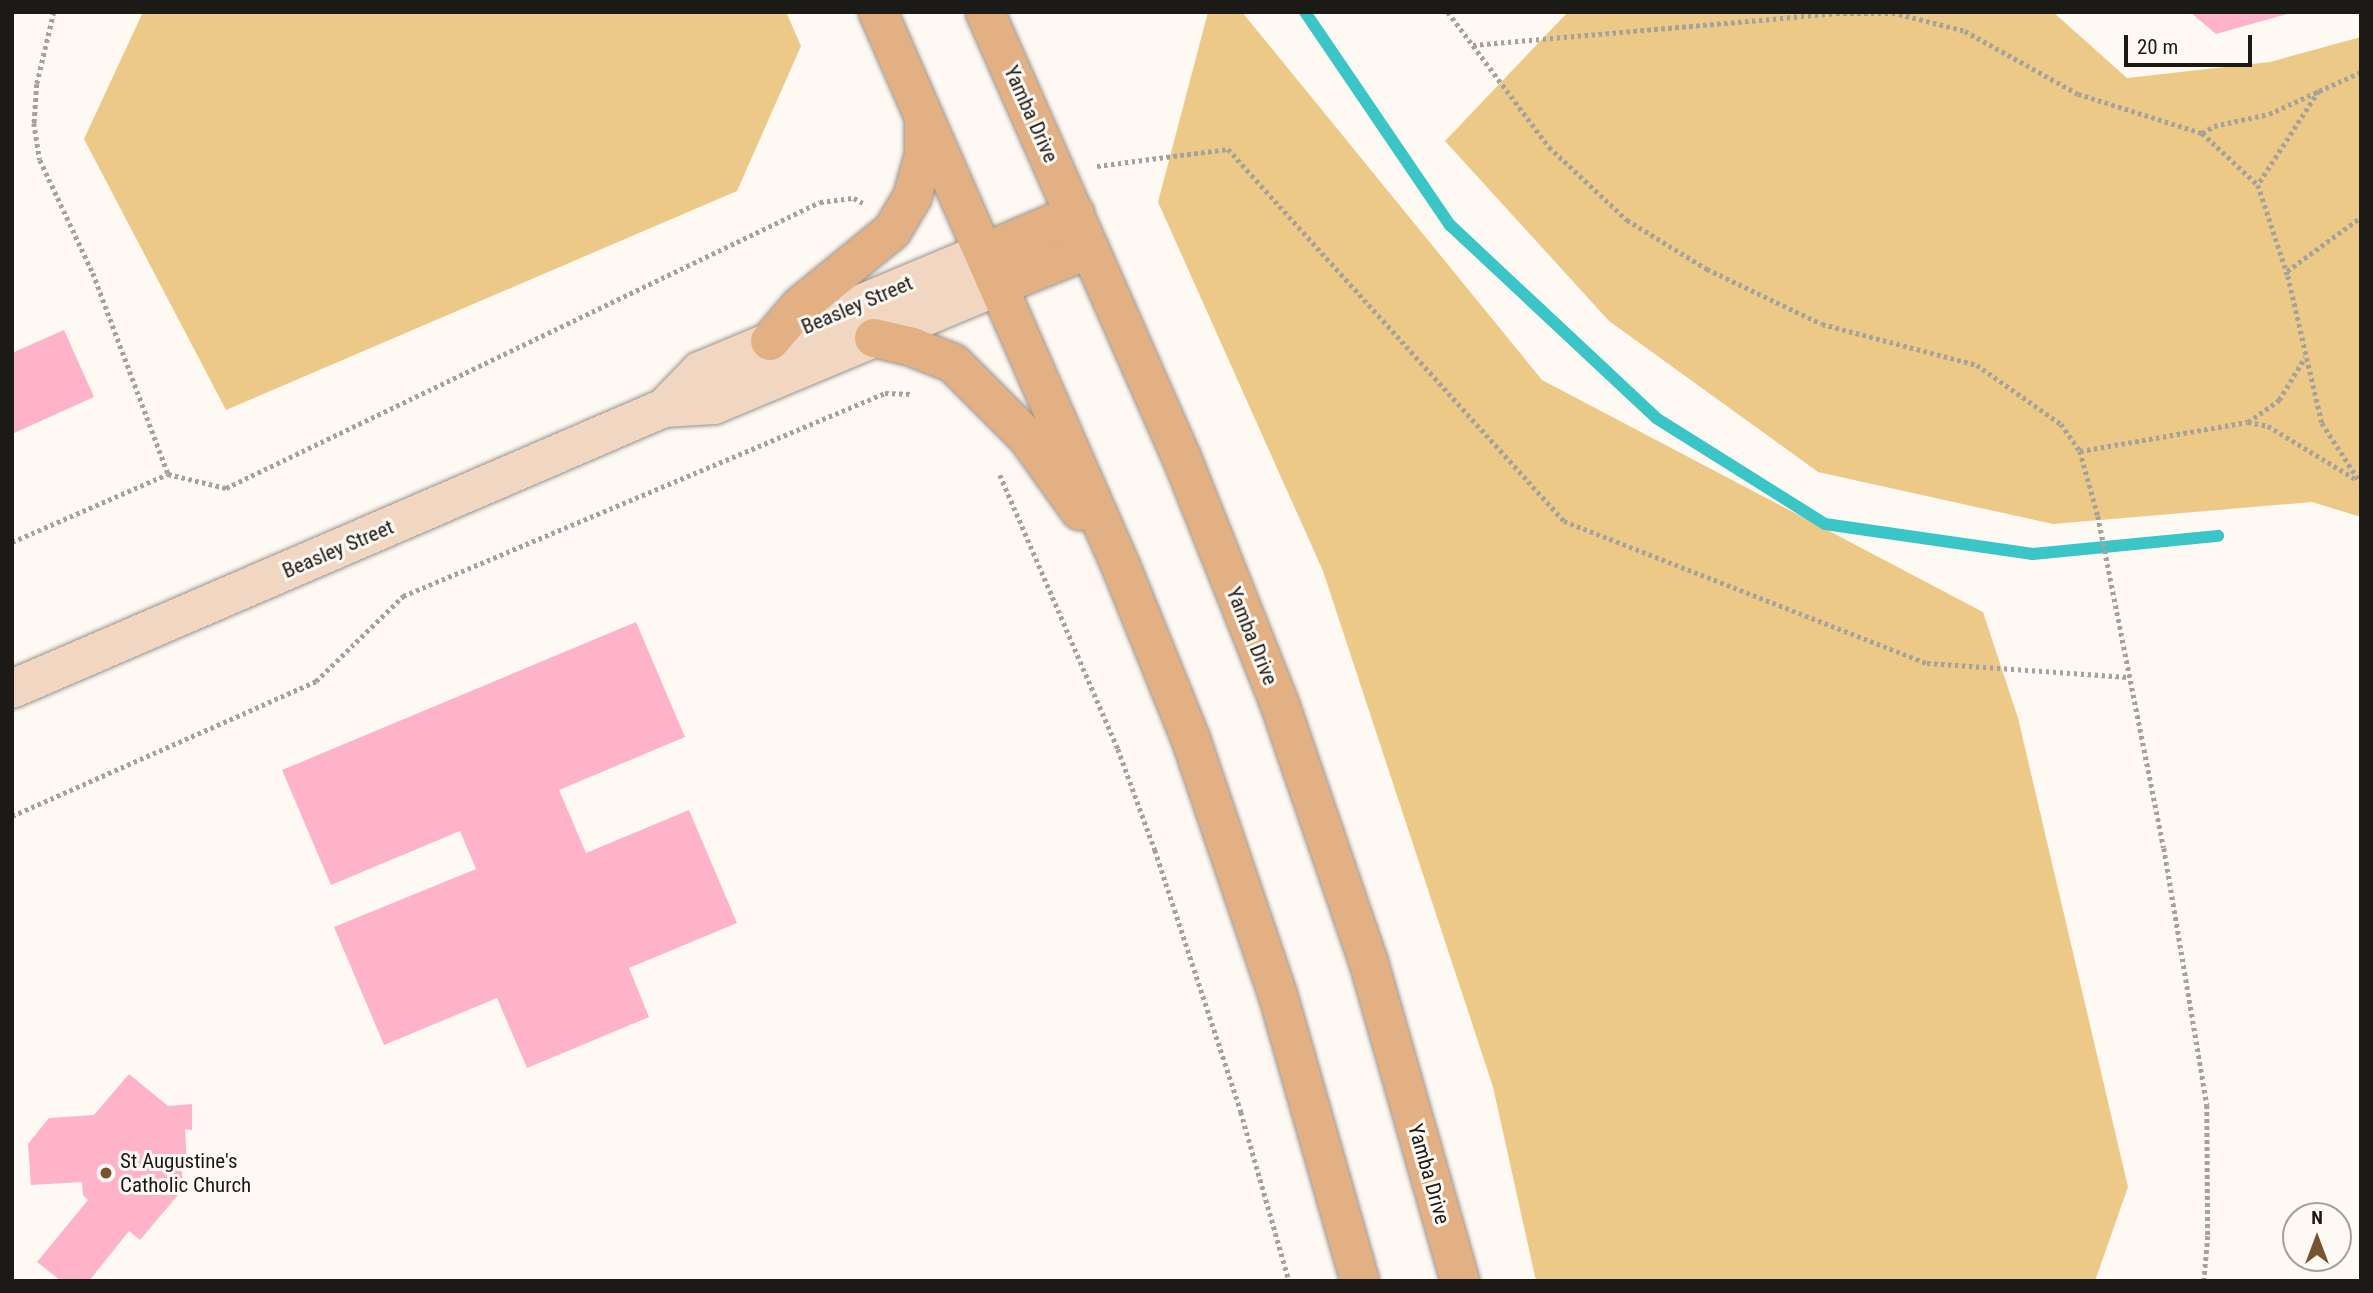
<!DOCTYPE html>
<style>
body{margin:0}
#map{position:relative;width:2373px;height:1293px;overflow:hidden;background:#fef9f2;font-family:"Roboto Condensed",sans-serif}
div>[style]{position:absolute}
.green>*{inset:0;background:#edc987}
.stream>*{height:12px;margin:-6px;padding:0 6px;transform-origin:6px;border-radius:6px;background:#3ac5c7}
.building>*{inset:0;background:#feb3cb}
.path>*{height:4.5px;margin-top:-2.25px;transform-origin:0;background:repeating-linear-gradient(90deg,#a5a19c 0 3.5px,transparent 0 7px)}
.roads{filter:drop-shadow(0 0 2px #97938d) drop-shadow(0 0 2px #97938d)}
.secondary>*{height:38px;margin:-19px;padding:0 19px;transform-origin:19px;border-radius:19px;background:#f1d7c1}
.primary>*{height:38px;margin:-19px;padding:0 19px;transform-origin:19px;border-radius:19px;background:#e3b083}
.dots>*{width:19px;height:19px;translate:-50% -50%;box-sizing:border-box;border:4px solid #fef9f2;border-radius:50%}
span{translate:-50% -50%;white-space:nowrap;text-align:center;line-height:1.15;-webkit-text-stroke:6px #fef9f2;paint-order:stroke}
.street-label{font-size:21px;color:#1b1a17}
.poi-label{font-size:21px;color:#1b1a17}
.left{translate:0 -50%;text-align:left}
.frame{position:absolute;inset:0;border:14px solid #1b1a17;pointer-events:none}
.north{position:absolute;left:2282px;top:1202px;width:70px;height:70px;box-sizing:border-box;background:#fef9f2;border:2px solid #a3a09a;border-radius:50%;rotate:0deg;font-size:19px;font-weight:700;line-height:28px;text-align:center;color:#1b1a17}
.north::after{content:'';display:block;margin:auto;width:24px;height:32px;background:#77542d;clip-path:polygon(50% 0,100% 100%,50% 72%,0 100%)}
.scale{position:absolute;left:2124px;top:35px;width:128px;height:32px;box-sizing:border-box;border:4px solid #1b1a17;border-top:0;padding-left:9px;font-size:21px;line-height:24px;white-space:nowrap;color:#1b1a17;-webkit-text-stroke:5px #fef9f2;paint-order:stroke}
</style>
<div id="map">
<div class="green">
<i style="clip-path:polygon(143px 12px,786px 12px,801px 46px,737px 191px,226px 410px,84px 139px)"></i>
<i style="clip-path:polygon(1208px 12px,1242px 12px,1542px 380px,1983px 612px,2018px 718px,2128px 1187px,2095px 1281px,1536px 1281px,1493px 1087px,1323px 571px,1158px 202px)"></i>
<i style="clip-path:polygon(1587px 12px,2053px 12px,2127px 78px,2270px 62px,2361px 37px,2361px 517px,2312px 502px,2053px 524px,1818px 472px,1609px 321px,1445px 141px,1566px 14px)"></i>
</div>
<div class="stream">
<i style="left:1305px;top:12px;width:258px;rotate:55.8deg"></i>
<i style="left:1450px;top:225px;width:282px;rotate:43.1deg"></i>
<i style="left:1656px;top:418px;width:199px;rotate:32.1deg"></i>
<i style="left:1825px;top:524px;width:210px;rotate:8.2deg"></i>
<i style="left:2033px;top:554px;width:186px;rotate:-5.6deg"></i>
</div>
<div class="building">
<i style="clip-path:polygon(2190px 12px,2291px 12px,2291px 13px,2216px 34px)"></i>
<i style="clip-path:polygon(64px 330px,94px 397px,12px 434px,12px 353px)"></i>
<i style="clip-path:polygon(636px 622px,685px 737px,559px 790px,586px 853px,689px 810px,737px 923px,629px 968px,649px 1017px,527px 1068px,497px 998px,384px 1045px,334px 927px,476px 869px,460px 831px,331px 885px,282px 770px)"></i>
<i style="clip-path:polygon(129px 1074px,168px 1106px,192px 1104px,192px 1130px,185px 1129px,187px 1163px,181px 1163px,183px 1189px,140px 1240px,129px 1231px,89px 1281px,61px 1281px,37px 1262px,88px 1200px,83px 1195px,82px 1182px,31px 1185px,28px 1144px,49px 1118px,94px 1115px)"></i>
</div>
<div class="path">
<i style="left:54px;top:12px;width:74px;rotate:103.3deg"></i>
<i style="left:37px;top:84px;width:39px;rotate:94deg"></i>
<i style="left:34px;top:123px;width:37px;rotate:81deg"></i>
<i style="left:40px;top:160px;width:125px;rotate:64.9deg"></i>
<i style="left:93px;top:273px;width:215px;rotate:69.5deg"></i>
<i style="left:1448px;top:12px;width:169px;rotate:53.2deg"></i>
<i style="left:1549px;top:147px;width:107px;rotate:43.1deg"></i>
<i style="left:1627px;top:220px;width:94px;rotate:31.5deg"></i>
<i style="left:1707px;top:269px;width:127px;rotate:25.6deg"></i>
<i style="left:1822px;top:324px;width:160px;rotate:14.8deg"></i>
<i style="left:1977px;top:365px;width:103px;rotate:35.1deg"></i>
<i style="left:2061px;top:424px;width:33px;rotate:55deg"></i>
<i style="left:2080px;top:451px;width:67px;rotate:74.5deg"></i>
<i style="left:2098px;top:516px;width:338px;rotate:78.8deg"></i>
<i style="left:2164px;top:848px;width:261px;rotate:80.5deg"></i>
<i style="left:2207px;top:1105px;width:131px;rotate:89.6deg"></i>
<i style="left:2208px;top:1236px;width:45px;rotate:95.1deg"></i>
<i style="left:1836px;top:14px;width:63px"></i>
<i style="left:1899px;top:14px;width:68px;rotate:14.4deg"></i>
<i style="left:1965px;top:31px;width:129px;rotate:29.1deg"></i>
<i style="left:2078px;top:94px;width:130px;rotate:17.5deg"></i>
<i style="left:2202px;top:133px;width:76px;rotate:42.9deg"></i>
<i style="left:2258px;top:185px;width:96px;rotate:71.8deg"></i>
<i style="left:2288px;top:276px;width:151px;rotate:77deg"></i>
<i style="left:2322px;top:423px;width:70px;rotate:57.2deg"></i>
<i style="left:1473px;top:45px;width:364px;rotate:-5deg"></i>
<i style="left:2319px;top:91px;width:46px;rotate:-24.3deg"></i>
<i style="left:2202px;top:133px;width:14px;rotate:-30deg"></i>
<i style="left:2214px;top:126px;width:56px;rotate:-12.3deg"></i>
<i style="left:2269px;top:114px;width:55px;rotate:-24.7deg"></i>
<i style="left:2319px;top:91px;width:112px;rotate:123deg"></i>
<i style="left:1097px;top:166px;width:132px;rotate:-7.4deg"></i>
<i style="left:1228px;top:149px;width:501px;rotate:47.91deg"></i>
<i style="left:1564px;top:521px;width:390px;rotate:21.4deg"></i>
<i style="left:1927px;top:663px;width:202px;rotate:4deg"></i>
<i style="left:2287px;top:271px;width:92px;rotate:-36.1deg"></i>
<i style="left:2248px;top:422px;width:38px;rotate:-35deg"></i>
<i style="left:2279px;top:400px;width:50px;rotate:-58.8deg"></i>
<i style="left:2080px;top:451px;width:170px;rotate:-9.8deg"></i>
<i style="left:2248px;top:422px;width:20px;rotate:11deg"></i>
<i style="left:2268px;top:426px;width:104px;rotate:31.2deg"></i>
<i style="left:1000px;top:475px;width:298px;rotate:66.7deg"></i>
<i style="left:1118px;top:749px;width:108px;rotate:69.9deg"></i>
<i style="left:1155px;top:850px;width:276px;rotate:71.8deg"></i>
<i style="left:1241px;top:1112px;width:176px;rotate:74.1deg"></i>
<i style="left:12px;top:542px;width:170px;rotate:-23.6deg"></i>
<i style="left:168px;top:474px;width:60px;rotate:13.6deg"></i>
<i style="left:226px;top:488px;width:659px;rotate:-25.71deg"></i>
<i style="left:820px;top:202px;width:34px;rotate:-7deg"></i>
<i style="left:854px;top:198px;width:10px;rotate:29deg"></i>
<i style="left:12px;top:816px;width:333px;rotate:-23.9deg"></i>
<i style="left:316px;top:681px;width:122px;rotate:-44.3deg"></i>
<i style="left:403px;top:596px;width:523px;rotate:-22.84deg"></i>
<i style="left:885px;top:393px;width:27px;rotate:2deg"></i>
</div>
<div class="roads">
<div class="secondary">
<i style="left:664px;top:408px;width:52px;rotate:-45.8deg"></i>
<i style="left:700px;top:371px;width:309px;rotate:-22.7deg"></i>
<i style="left:12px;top:689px;width:710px;rotate:-23.32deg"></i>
<i style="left:664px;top:408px;width:50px;rotate:-3.4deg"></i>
<i style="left:714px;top:405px;width:309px;rotate:-22.7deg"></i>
</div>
<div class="primary">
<i style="left:878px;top:12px;width:608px;rotate:66.34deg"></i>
<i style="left:1122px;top:569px;width:181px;rotate:68deg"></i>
<i style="left:1190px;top:737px;width:269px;rotate:71.2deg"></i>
<i style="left:1277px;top:992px;width:301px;rotate:74deg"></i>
<i style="left:985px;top:12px;width:485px;rotate:66.2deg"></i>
<i style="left:1181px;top:456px;width:268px;rotate:68.3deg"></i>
<i style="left:1280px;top:705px;width:270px;rotate:71deg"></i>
<i style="left:1368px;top:960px;width:334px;rotate:74deg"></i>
<i style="left:985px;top:252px;width:98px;rotate:-22.9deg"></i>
<i style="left:999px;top:286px;width:98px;rotate:-22.1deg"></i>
<i style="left:874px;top:338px;width:39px;rotate:13deg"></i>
<i style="left:912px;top:347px;width:44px;rotate:21.3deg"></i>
<i style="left:953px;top:363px;width:105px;rotate:45deg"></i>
<i style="left:1027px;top:437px;width:91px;rotate:54.4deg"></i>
<i style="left:770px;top:341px;width:46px;rotate:-49.4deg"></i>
<i style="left:800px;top:306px;width:119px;rotate:-39.2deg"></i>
<i style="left:892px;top:231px;width:39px;rotate:-59deg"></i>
<i style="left:912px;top:198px;width:45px;rotate:-74.4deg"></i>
<i style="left:924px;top:155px;width:33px;rotate:-90deg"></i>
</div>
</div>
<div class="dots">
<i style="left:106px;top:1173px;background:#77542d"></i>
</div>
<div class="street-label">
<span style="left:1031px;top:114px;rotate:66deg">Yamba Drive</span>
<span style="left:857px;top:305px;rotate:-23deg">Beasley Street</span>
<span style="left:338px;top:549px;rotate:-23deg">Beasley Street</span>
<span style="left:1252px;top:636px;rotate:68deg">Yamba Drive</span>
<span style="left:1429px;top:1174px;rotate:74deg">Yamba Drive</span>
</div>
<div class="poi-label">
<span class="left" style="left:120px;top:1173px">St Augustine's<br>Catholic Church</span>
</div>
<div class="frame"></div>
<div class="north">N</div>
<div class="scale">20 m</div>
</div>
